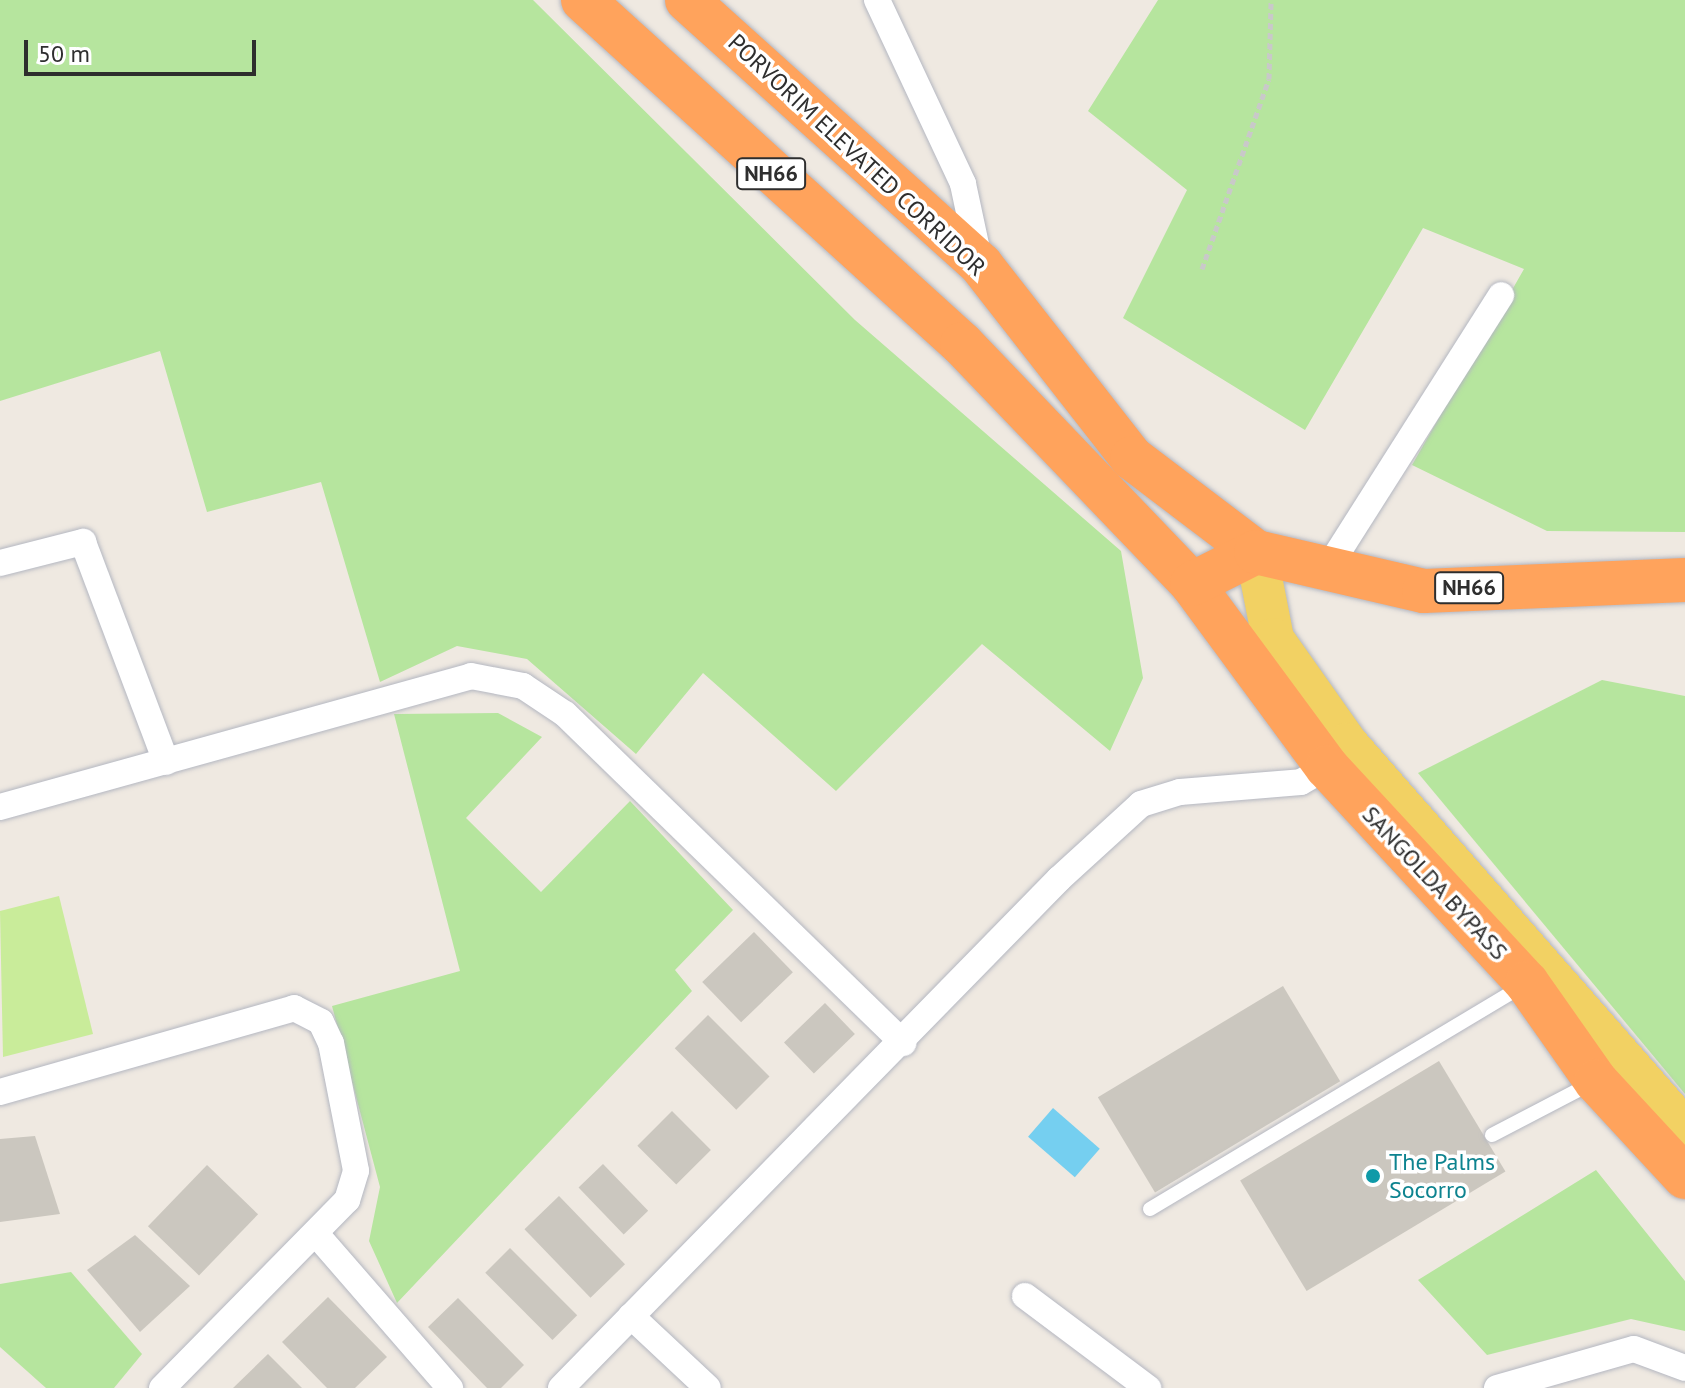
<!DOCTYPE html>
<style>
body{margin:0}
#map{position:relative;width:1685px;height:1388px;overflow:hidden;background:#efe9e1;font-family:"PT Sans",sans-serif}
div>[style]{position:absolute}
.green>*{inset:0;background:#b6e59e}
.pitch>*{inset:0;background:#c9ec9a}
.water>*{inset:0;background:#75cff0;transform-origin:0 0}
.building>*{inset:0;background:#cbc7bf;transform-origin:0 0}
.path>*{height:5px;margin-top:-2.5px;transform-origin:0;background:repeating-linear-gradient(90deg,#c9c9c9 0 6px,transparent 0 10px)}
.roads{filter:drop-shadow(0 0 2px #b4b7c1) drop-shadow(0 0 2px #b4b7c1)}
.lane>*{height:14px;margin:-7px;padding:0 7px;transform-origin:7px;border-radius:7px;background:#fff}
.street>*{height:26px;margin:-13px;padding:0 13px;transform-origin:13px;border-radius:13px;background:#fff}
.primary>*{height:42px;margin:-21px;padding:0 21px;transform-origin:21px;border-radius:21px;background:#f2d163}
.highway>*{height:44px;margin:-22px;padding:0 22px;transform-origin:22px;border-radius:22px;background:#ffa35c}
.dots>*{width:22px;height:22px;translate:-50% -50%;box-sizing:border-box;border:4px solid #fff;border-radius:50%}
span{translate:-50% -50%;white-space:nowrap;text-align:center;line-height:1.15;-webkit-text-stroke:7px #fff;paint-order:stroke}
.shield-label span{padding:2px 6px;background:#fff;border:2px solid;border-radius:6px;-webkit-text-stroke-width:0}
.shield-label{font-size:22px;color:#2e2e2e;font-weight:700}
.street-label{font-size:24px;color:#2e2e2e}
.culture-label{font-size:24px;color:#0d838f}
.left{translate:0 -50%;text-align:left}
.scale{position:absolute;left:24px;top:40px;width:232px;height:36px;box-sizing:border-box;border:4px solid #2e2e2e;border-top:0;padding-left:10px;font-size:24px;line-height:28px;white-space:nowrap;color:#2e2e2e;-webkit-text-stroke:6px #fff;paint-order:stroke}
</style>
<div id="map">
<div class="green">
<i style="clip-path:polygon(0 0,533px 0,855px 320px,1121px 551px,1143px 678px,1110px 751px,982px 644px,836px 791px,703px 673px,636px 754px,527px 659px,457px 646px,380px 682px,321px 482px,207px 512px,160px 351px,0 401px)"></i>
<i style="clip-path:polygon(1158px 0,1685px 0,1685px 532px,1547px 531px,1412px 465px,1524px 269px,1423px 228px,1305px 430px,1123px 318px,1187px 190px,1088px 111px)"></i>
<i style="clip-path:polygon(1602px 680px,1685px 696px,1685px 1094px,1418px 773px)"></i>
<i style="clip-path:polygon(498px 713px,542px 737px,466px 818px,541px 892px,630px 801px,733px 910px,675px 970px,692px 991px,397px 1303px,369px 1241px,380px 1187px,332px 1006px,460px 971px,394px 714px)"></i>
<i style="clip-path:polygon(1596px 1170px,1685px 1281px,1685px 1331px,1631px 1319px,1487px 1355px,1418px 1280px)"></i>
<i style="clip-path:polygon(71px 1272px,142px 1354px,114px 1388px,46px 1388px,0 1347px,0 1284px)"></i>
</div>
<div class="pitch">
<i style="clip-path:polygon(59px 896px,93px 1034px,3px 1057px,0 911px)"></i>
</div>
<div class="water">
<i style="left:1053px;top:1108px;width:62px;height:38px;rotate:41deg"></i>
</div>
<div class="building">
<i style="left:754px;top:932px;width:56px;height:72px;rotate:46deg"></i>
<i style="left:1283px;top:986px;width:111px;height:216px;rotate:59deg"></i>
<i style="left:825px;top:1003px;width:43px;height:57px;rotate:46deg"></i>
<i style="left:708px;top:1015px;width:87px;height:47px;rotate:45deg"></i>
<i style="left:1439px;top:1061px;width:129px;height:232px;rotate:59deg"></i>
<i style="left:672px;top:1111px;width:55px;height:49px;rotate:45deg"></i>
<i style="clip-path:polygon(35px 1136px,60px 1214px,0 1222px,0 1139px)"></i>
<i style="left:603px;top:1164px;width:65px;height:34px;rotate:46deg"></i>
<i style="left:207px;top:1165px;width:71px;height:85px;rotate:44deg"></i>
<i style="left:559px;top:1196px;width:95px;height:48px;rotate:46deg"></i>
<i style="clip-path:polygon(135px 1235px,190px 1286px,140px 1332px,87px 1270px)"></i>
<i style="left:510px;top:1248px;width:95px;height:35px;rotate:45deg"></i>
<i style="clip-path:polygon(328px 1297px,387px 1357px,355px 1388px,327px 1388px,282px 1342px)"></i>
<i style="clip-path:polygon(458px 1298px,524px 1365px,501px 1388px,487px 1388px,428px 1327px)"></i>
<i style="clip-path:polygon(268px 1354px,302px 1388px,233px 1388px)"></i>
</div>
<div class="path">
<i style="left:1202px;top:269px;width:201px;rotate:-70.6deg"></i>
<i style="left:1269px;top:79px;width:79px;rotate:-88.5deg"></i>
</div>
<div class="roads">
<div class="lane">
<i style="left:1492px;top:1135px;width:113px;rotate:-27.5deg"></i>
<i style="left:1150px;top:1209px;width:436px;rotate:-30.9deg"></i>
</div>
<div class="street">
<i style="left:877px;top:0;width:203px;rotate:64.9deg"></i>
<i style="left:963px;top:184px;width:81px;rotate:77.9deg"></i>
<i style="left:0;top:563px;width:86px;rotate:-14.2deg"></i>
<i style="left:83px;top:542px;width:235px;rotate:69.3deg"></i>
<i style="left:1328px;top:568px;width:323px;rotate:-57.6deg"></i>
<i style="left:0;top:807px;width:489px;rotate:-15.5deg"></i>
<i style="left:471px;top:676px;width:53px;rotate:10.9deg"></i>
<i style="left:523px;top:686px;width:50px;rotate:33.7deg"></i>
<i style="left:565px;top:714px;width:472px;rotate:44.2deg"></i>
<i style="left:0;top:1092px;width:306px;rotate:-15.9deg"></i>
<i style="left:294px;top:1008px;width:30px;rotate:27deg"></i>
<i style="left:321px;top:1022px;width:23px;rotate:65deg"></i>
<i style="left:331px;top:1043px;width:130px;rotate:78.9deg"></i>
<i style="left:356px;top:1171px;width:30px;rotate:107deg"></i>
<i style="left:347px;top:1200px;width:264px;rotate:134.5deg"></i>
<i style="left:317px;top:1235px;width:203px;rotate:49deg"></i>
<i style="left:1025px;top:1296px;width:154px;rotate:36.8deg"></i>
<i style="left:631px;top:1316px;width:105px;rotate:43.1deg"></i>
<i style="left:561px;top:1388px;width:712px;rotate:-45.63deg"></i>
<i style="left:1059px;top:879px;width:111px;rotate:-42.4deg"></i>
<i style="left:1141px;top:804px;width:41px;rotate:-17.1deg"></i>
<i style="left:1180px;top:792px;width:121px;rotate:-4.7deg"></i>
<i style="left:1301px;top:782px;width:30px;rotate:-30deg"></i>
<i style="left:1497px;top:1388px;width:142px;rotate:-15.9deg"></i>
<i style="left:1634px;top:1349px;width:54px;rotate:20.4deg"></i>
</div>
<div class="primary">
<i style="left:1256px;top:552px;width:89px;rotate:78.9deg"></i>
<i style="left:1273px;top:639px;width:128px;rotate:54.8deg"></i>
<i style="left:1347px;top:744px;width:513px;rotate:48.79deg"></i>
</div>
<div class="highway">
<i style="left:583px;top:0;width:512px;rotate:42.23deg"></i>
<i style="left:962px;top:344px;width:332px;rotate:46.2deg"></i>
<i style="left:1192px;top:584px;width:227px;rotate:53.6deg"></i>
<i style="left:1327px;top:767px;width:294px;rotate:47.2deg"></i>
<i style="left:1527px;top:983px;width:120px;rotate:54.9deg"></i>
<i style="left:1596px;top:1081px;width:131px;rotate:47.2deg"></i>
<i style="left:687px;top:0;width:396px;rotate:42deg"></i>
<i style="left:981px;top:265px;width:245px;rotate:52deg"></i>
<i style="left:1132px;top:458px;width:156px;rotate:37.2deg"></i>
<i style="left:1192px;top:584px;width:72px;rotate:-26.6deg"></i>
<i style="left:1256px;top:552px;width:172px;rotate:13.1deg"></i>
<i style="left:1424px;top:591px;width:261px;rotate:-2.4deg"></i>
</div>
</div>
<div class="dots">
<i style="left:1373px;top:1176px;background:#0f9aa8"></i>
</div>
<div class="shield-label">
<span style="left:771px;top:174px">NH66</span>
<span style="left:1469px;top:588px">NH66</span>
</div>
<div class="street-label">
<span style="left:857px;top:155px;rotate:43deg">PORVORIM ELEVATED CORRIDOR</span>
<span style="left:1435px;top:883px;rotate:47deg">SANGOLDA BYPASS</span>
</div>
<div class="culture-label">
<span class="left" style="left:1389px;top:1176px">The Palms<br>Socorro</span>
</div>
<div class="scale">50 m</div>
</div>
